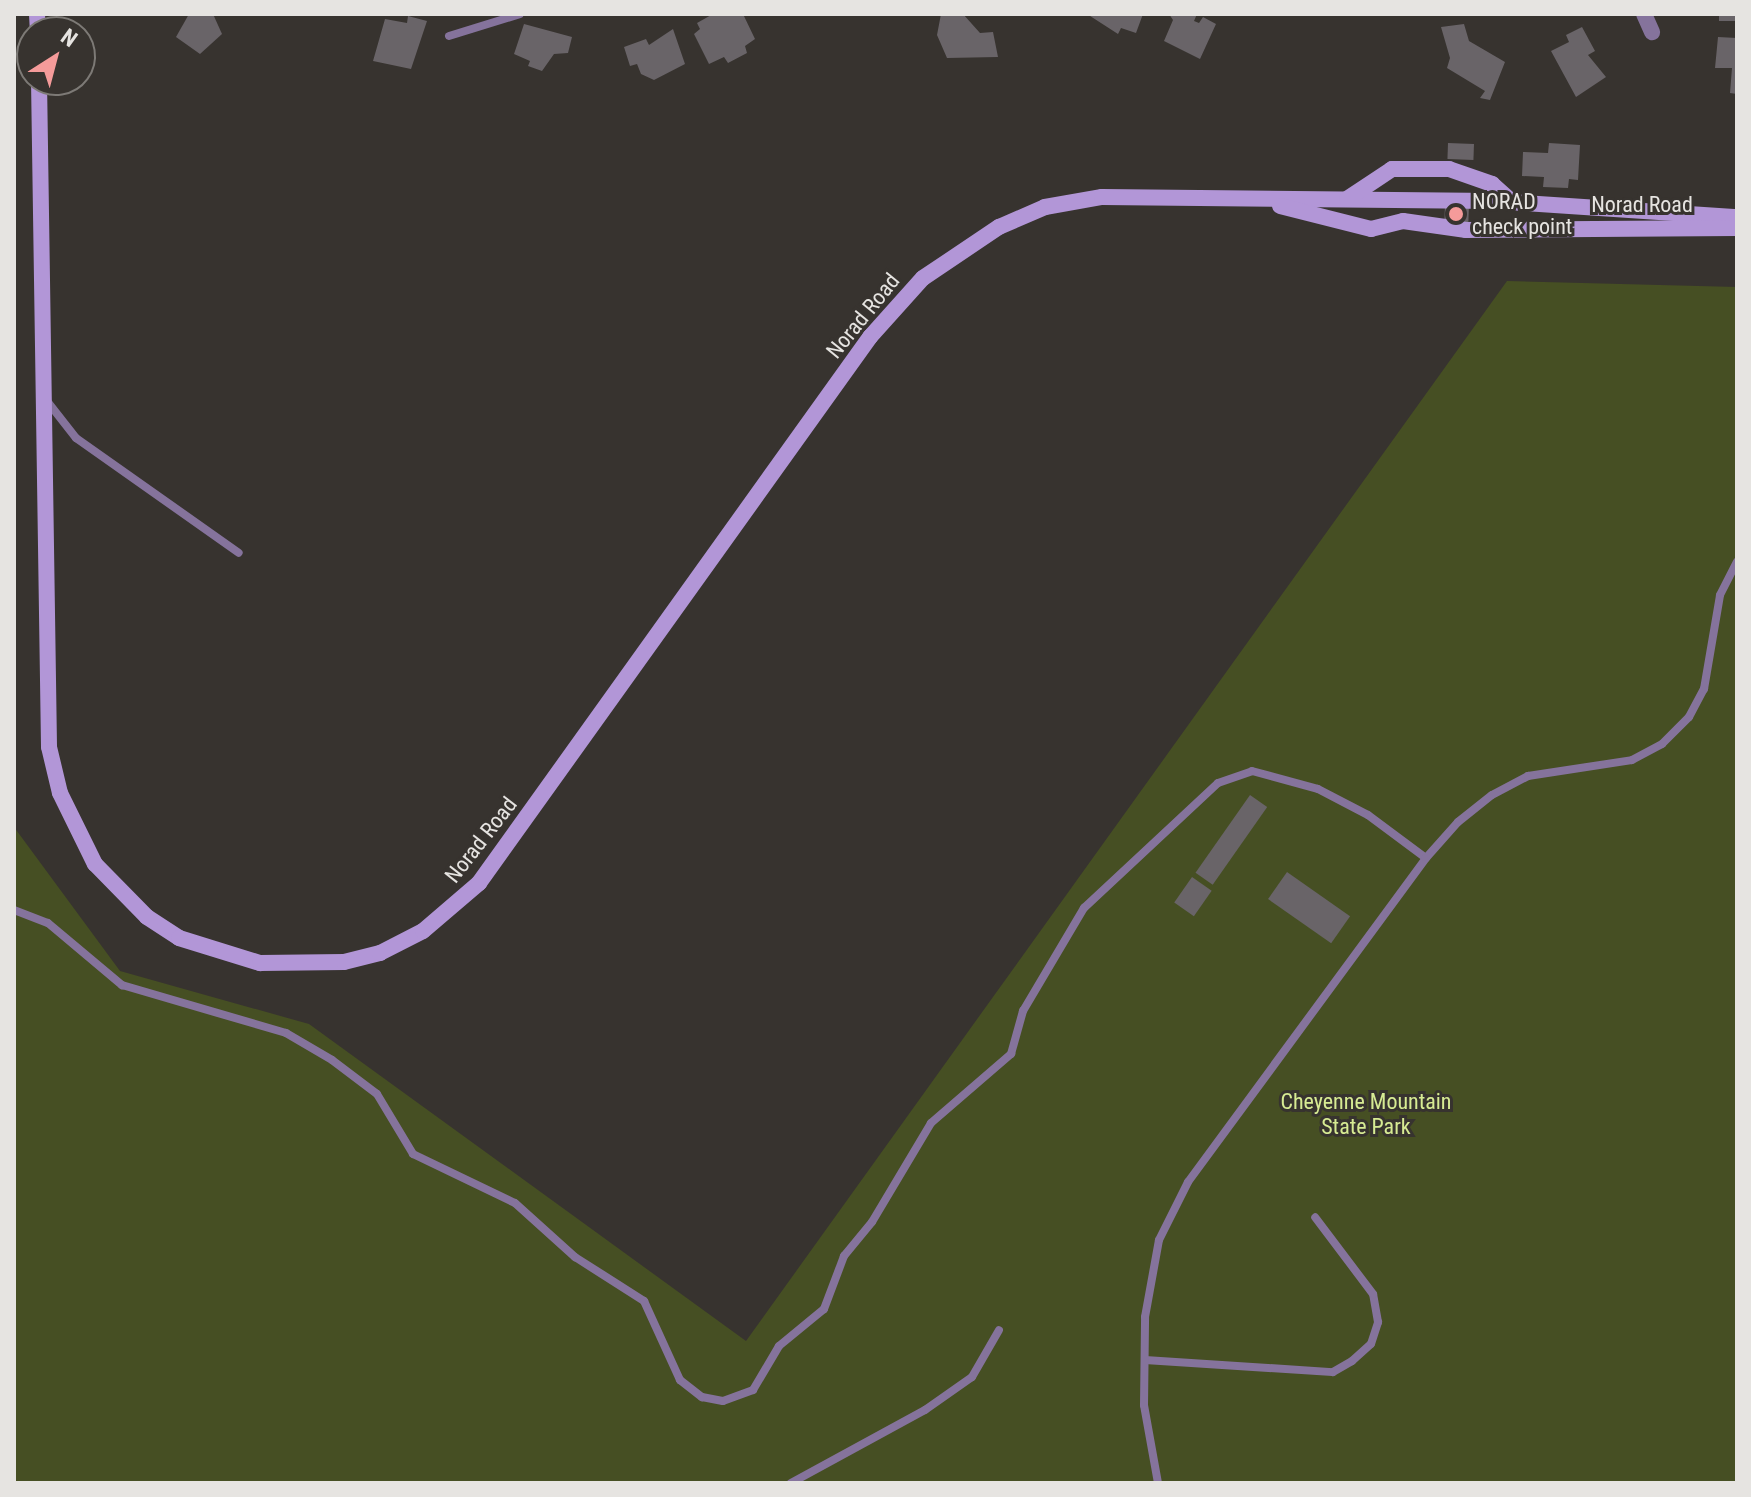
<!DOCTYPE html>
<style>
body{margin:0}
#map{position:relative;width:1751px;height:1497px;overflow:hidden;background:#37332f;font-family:"Roboto Condensed",sans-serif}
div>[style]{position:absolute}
.green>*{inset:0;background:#464f23}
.building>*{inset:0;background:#696468;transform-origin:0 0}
.lane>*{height:8px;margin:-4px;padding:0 4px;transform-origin:4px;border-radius:4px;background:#85739c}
.street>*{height:16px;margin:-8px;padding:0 8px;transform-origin:8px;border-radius:8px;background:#85739c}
.secondary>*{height:16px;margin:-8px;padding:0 8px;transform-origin:8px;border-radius:8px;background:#b296d7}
.dots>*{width:22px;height:22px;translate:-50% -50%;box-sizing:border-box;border:4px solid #37332f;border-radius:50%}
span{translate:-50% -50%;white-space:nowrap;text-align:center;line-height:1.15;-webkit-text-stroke:6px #37332f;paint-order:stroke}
.poi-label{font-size:22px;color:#e6e4e1}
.left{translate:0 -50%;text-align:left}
.street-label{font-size:22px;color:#e6e4e1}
.park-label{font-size:22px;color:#d7eb93}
.frame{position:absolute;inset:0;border:16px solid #e6e4e1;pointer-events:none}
.north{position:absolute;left:16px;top:16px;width:80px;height:80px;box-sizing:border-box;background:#37332f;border:2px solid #7d7a76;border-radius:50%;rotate:36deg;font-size:22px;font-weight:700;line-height:32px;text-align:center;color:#e6e4e1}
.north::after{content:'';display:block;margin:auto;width:28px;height:36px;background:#f59b9a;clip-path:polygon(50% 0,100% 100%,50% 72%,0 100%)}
</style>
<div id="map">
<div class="green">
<i style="clip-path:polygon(1507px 281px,1737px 287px,1737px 1483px,14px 1483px,14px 827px,120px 971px,309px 1024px,746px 1341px)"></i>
</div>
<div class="building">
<i style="clip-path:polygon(189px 14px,213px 14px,222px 34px,200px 54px,176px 37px)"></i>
<i style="clip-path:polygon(713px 14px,743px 14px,755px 39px,745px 46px,747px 53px,728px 63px,724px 57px,709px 64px,694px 34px,700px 29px,697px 23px)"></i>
<i style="clip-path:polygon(941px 14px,963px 14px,980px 33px,993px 32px,998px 57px,947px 58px,937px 35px)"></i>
<i style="clip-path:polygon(1087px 14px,1143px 14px,1136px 33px,1121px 28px,1118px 34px)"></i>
<i style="clip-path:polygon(1169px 14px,1197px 14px,1194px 21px,1199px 23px,1203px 17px,1216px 24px,1200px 59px,1164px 41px,1173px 20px)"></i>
<i style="left:1719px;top:14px;width:18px;height:7px"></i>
<i style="clip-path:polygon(408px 16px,427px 21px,411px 69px,373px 61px,385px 19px,407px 23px)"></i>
<i style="clip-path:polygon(524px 24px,572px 37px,568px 53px,554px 54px,542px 71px,528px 66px,530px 61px,514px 54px)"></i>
<i style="clip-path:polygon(1464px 24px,1469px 41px,1505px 62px,1490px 100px,1480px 98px,1485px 91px,1447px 68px,1450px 58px,1441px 27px)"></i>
<i style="clip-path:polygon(1582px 27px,1595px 51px,1588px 55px,1606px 77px,1576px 97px,1551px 51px,1569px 42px,1566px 35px)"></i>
<i style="clip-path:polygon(673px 29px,685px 64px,654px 80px,641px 74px,637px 64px,630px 66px,624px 47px,646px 39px,649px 45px)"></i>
<i style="clip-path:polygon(1718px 37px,1737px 38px,1737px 94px,1730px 93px,1732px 68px,1715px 68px)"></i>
<i style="left:1448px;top:143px;width:26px;height:16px;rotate:2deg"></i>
<i style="clip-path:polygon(1549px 143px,1580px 145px,1578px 180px,1569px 179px,1568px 188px,1543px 187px,1544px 177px,1522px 176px,1523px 152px,1548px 153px)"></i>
<i style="left:1445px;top:204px;width:24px;height:19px;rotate:2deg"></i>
<i style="left:1250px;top:795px;width:21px;height:95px;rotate:35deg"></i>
<i style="left:1287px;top:872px;width:77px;height:33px;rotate:35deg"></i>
<i style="left:1192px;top:877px;width:24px;height:31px;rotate:35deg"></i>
</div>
<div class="lane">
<i style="left:449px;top:36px;width:74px;rotate:-17.2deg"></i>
<i style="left:47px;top:401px;width:47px;rotate:51.9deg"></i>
<i style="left:76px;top:438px;width:199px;rotate:35.2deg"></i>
<i style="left:14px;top:910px;width:36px;rotate:21deg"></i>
<i style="left:48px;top:923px;width:97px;rotate:40deg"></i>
<i style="left:122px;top:985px;width:171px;rotate:16.3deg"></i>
<i style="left:286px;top:1033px;width:53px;rotate:30.4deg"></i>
<i style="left:332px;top:1060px;width:56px;rotate:37.1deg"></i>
<i style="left:377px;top:1094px;width:70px;rotate:59deg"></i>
<i style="left:413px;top:1154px;width:113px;rotate:25.7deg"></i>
<i style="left:515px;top:1203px;width:81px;rotate:42deg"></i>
<i style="left:575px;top:1257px;width:82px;rotate:32.5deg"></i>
<i style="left:644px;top:1301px;width:87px;rotate:65.5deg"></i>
<i style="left:680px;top:1380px;width:28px;rotate:38deg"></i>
<i style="left:702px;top:1397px;width:21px;rotate:11deg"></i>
<i style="left:723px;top:1401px;width:32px;rotate:-20deg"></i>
<i style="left:753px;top:1390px;width:51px;rotate:-59.4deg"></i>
<i style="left:779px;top:1346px;width:58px;rotate:-39.4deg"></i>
<i style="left:824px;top:1309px;width:57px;rotate:-69.3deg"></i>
<i style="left:844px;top:1256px;width:44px;rotate:-50.5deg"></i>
<i style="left:872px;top:1222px;width:115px;rotate:-59.2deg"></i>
<i style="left:931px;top:1123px;width:106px;rotate:-40.8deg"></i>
<i style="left:1011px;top:1054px;width:45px;rotate:-74.4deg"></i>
<i style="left:1023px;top:1011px;width:120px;rotate:-59.4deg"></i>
<i style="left:1084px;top:908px;width:183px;rotate:-43deg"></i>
<i style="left:1218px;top:783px;width:36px;rotate:-19deg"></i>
<i style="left:1252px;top:771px;width:68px;rotate:15.3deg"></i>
<i style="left:1318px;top:789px;width:56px;rotate:27.5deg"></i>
<i style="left:1368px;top:815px;width:72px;rotate:36.6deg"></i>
<i style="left:1145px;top:1360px;width:188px;rotate:3.7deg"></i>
<i style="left:1333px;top:1372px;width:22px;rotate:-30deg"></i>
<i style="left:1352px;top:1361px;width:25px;rotate:-42deg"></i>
<i style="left:1371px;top:1344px;width:23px;rotate:-72deg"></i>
<i style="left:1378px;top:1322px;width:28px;rotate:-100deg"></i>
<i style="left:1373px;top:1294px;width:96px;rotate:-127deg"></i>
<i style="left:791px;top:1483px;width:153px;rotate:-28.6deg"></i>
<i style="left:925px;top:1410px;width:57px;rotate:-35.1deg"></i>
<i style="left:972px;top:1377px;width:54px;rotate:-60.1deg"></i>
<i style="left:1158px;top:1483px;width:79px;rotate:-100.2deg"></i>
<i style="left:1144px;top:1405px;width:88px;rotate:-89.3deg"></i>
<i style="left:1145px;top:1317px;width:78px;rotate:-79.7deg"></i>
<i style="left:1159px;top:1240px;width:65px;rotate:-63.4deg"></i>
<i style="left:1188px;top:1182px;width:402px;rotate:-53.7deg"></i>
<i style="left:1426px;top:858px;width:48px;rotate:-48.4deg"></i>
<i style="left:1458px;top:822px;width:43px;rotate:-38.5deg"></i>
<i style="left:1492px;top:795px;width:41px;rotate:-27.8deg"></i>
<i style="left:1528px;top:776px;width:105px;rotate:-8.7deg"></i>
<i style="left:1632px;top:760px;width:34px;rotate:-28deg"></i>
<i style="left:1662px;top:744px;width:38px;rotate:-45deg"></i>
<i style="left:1689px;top:717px;width:32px;rotate:-62deg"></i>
<i style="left:1704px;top:689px;width:95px;rotate:-80.3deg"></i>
<i style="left:1720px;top:595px;width:37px;rotate:-63deg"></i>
</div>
<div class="street">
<i style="left:1644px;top:14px;width:20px;rotate:66deg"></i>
</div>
<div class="secondary">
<i style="left:37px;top:14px;width:18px;rotate:87deg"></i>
<i style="left:39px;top:80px;width:667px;rotate:89.14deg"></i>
<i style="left:49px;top:747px;width:47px;rotate:76.6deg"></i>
<i style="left:60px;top:793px;width:79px;rotate:63.8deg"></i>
<i style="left:95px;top:864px;width:74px;rotate:45.5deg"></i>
<i style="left:147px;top:917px;width:38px;rotate:33deg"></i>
<i style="left:179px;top:938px;width:85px;rotate:17.2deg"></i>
<i style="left:260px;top:963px;width:84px;rotate:-0.7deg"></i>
<i style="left:344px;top:962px;width:37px;rotate:-14deg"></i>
<i style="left:380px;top:953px;width:48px;rotate:-27.1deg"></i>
<i style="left:423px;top:931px;width:74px;rotate:-40.6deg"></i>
<i style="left:479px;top:883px;width:672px;rotate:-54.39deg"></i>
<i style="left:870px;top:337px;width:79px;rotate:-48.1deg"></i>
<i style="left:923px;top:278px;width:92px;rotate:-33.9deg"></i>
<i style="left:999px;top:227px;width:50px;rotate:-23.5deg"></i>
<i style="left:1045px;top:207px;width:58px;rotate:-10deg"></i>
<i style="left:1102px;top:197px;width:392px;rotate:0.6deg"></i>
<i style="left:1494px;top:201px;width:244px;rotate:3.8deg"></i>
<i style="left:1347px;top:199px;width:54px;rotate:-33.7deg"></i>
<i style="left:1392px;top:169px;width:57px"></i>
<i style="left:1449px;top:169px;width:46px;rotate:19.2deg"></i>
<i style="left:1492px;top:184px;width:27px;rotate:42deg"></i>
<i style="left:1280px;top:206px;width:94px;rotate:14.2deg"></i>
<i style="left:1371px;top:229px;width:33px;rotate:-14deg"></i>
<i style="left:1403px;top:221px;width:64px;rotate:8.1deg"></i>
<i style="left:1466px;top:230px;width:271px;rotate:-0.4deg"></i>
</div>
<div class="dots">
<i style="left:1456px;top:214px;background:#f59b9a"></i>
</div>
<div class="poi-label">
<span class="left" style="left:1472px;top:214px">NORAD<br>check point</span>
</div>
<div class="street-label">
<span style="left:1642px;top:205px">Norad Road</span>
<span style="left:863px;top:316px;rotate:-51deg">Norad Road</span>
<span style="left:481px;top:840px;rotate:-52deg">Norad Road</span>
</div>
<div class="park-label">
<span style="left:1366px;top:1114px">Cheyenne Mountain<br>State Park</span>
</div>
<div class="frame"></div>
<div class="north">N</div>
</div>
